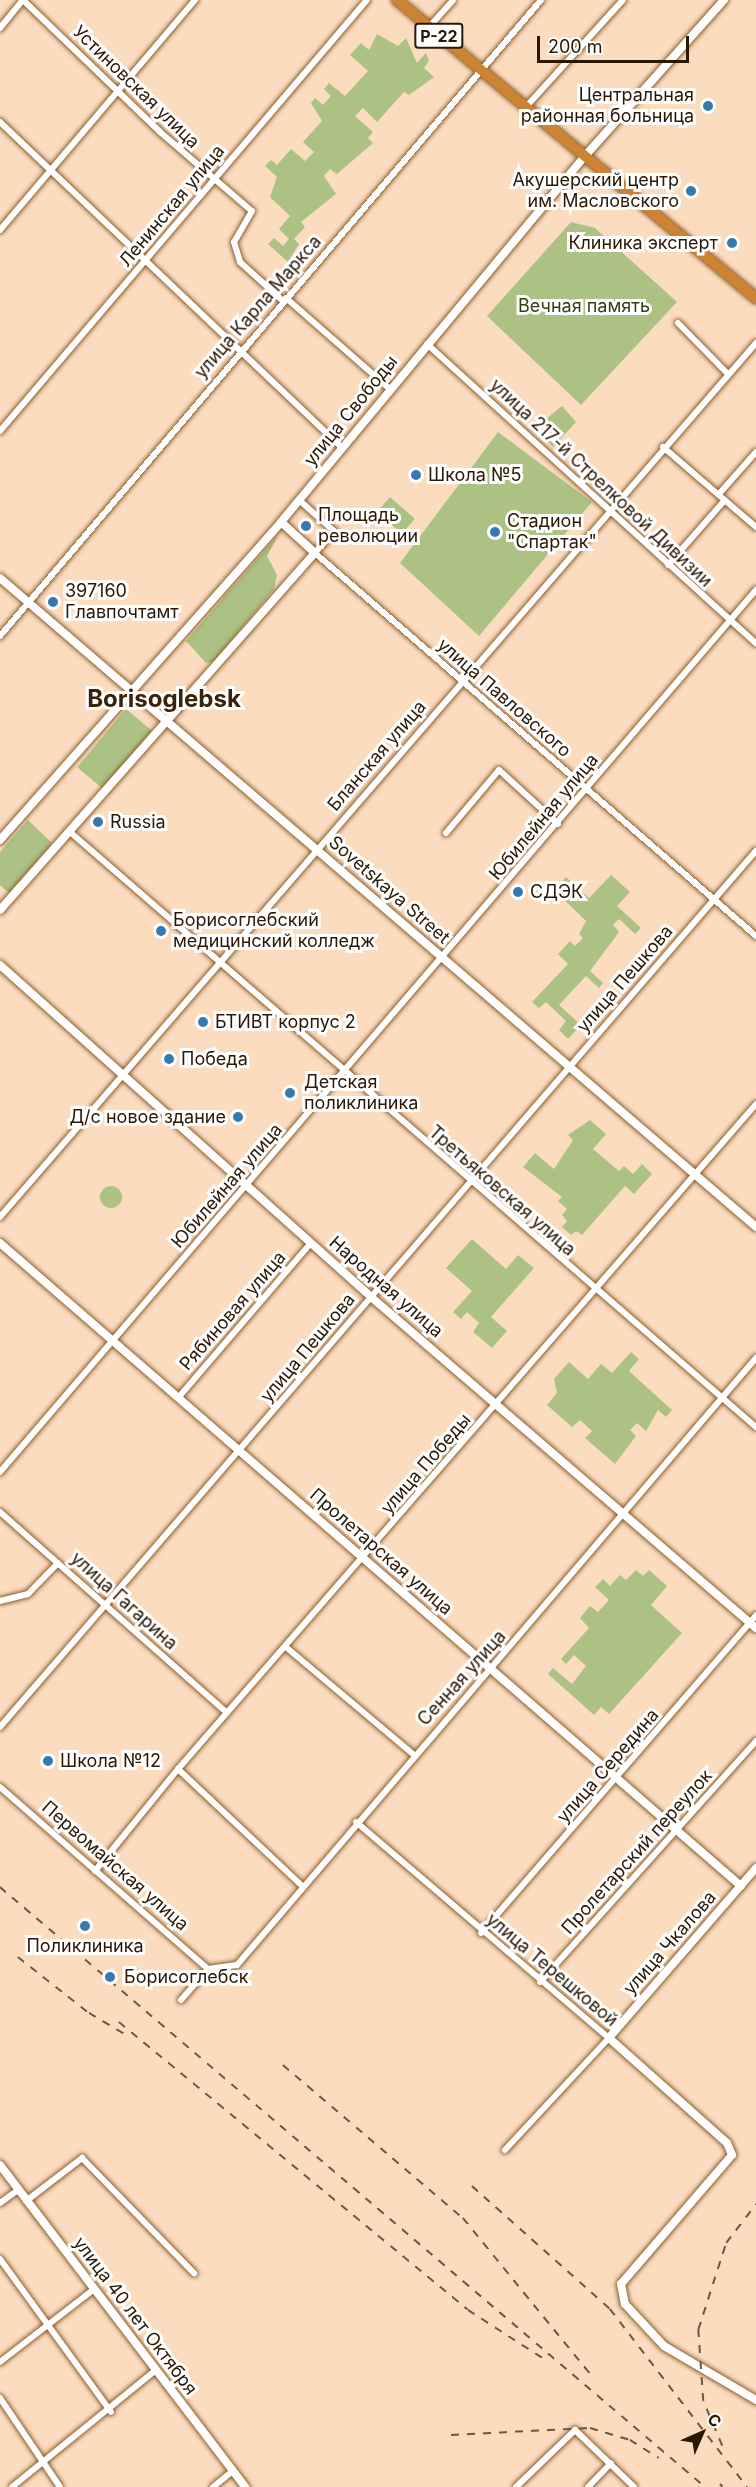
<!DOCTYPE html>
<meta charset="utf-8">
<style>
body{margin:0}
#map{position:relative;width:756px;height:2487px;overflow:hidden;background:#fcdcbf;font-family:Inter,sans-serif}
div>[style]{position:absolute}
.green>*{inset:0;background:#acc284;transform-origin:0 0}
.round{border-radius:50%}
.roads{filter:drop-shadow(0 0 2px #8c5e2e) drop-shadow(0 0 2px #8c5e2e)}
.street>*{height:6px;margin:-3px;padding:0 3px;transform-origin:3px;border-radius:3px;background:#fff}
.secondary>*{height:8px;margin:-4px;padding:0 4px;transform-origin:4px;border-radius:4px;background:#fff}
.highway>*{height:10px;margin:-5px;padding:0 5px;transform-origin:5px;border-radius:5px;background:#cd8332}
.rail>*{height:1.5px;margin-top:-0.75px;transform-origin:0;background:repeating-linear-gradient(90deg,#6e5740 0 8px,transparent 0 16px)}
.dots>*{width:16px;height:16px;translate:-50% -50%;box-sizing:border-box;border:3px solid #fff;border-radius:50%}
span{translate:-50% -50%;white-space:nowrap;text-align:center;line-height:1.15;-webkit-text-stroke:6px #fff;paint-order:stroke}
.shield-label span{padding:2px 4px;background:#fff;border:2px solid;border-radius:4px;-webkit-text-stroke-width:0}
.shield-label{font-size:16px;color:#2b1804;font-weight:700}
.street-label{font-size:18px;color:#2b1804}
.poi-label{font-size:18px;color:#2b1804}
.right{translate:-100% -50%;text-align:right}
.left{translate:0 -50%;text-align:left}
.park-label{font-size:18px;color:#323f14}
.district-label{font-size:24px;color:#3b2309;font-weight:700}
.north{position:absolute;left:672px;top:2403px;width:60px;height:60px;-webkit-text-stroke:4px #fff;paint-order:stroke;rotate:45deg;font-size:16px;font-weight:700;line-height:24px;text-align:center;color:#2b1804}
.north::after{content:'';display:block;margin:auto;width:21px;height:27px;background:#2b1804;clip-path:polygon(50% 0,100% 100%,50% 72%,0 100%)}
.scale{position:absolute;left:537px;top:36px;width:152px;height:27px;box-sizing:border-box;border:3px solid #2b1804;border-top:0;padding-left:8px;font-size:18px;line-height:21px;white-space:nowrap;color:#2b1804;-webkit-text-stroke:4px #fff;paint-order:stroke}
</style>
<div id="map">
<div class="green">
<i style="clip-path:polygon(377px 34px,398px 46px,406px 38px,417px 63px,426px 53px,429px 61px,424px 68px,434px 77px,409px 95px,404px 92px,377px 122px,363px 108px,355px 116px,373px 132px,368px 138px,373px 143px,337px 174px,330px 169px,324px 176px,336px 194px,301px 222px,305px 227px,294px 239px,299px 244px,288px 262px,268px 244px,274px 238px,283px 246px,289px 239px,279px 229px,290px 216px,270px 197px,277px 177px,265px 166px,271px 160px,277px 165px,291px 149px,305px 161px,314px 152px,303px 142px,322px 121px,311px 103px,315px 98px,323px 105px,331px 96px,324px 89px,329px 83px,345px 96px,368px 71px,350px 55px,361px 43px,369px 50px)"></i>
<i style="clip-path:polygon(571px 222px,595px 228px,677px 302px,581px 405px,487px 316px)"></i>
<i style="clip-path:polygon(562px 406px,576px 422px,553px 447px,535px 428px)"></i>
<i style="clip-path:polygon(498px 432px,592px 502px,479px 636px,400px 563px)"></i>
<i style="left:390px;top:497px;width:33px;height:20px;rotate:41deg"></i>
<i style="clip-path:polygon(279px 534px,267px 556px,277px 575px,274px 589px,213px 662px,206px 663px,186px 641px)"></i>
<i style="left:126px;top:709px;width:34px;height:76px;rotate:40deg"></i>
<i style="clip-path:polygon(28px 820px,52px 843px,9px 893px,0 885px,0 852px)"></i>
<i style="clip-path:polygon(611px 875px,630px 892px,617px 906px,641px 928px,635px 934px,619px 919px,613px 925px,619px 932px,590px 971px,603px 983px,599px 988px,586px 976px,559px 1005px,581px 1025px,568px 1039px,559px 1030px,566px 1021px,546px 1002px,539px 1008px,532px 1002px,568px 964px,558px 954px,570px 941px,575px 946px,583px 938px,579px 934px,586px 921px,554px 890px,566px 877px,589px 898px)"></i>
<i style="clip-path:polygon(590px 1120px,606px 1134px,593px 1149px,619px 1171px,624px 1166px,633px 1174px,642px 1164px,652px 1174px,634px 1194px,625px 1186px,582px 1235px,576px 1231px,571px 1235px,562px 1227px,567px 1221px,562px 1215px,567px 1209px,558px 1201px,562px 1197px,523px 1167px,535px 1153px,554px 1169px,573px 1140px,568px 1135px)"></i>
<i class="round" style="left:100px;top:1186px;width:22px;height:22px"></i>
<i style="clip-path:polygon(472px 1239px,506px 1269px,518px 1255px,534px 1268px,491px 1317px,507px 1331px,492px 1348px,473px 1332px,479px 1323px,467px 1312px,461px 1319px,453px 1312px,472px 1291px,446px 1268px)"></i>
<i style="clip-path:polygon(631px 1352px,639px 1359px,629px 1371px,672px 1410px,666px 1417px,658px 1410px,646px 1431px,637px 1423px,630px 1430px,636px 1436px,615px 1464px,585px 1438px,592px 1431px,580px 1420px,572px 1427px,547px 1405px,557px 1393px,554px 1379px,569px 1362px,588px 1379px,601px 1364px,612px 1373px)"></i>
<i style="clip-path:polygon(636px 1570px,643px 1576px,649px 1570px,667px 1586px,651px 1605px,682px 1633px,609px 1714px,601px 1707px,594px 1715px,548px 1674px,553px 1668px,572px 1684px,586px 1666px,574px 1655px,566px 1664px,561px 1659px,589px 1628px,580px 1618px,590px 1606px,598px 1612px,609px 1600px,595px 1587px,603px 1579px,610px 1586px,620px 1575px,626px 1580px)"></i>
</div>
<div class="roads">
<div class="street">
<i style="left:23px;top:0;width:190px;rotate:43.9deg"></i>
<i style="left:160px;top:132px;width:121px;rotate:40.7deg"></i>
<i style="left:252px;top:211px;width:36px;rotate:120deg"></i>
<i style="left:234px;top:242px;width:21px;rotate:73deg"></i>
<i style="left:240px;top:262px;width:58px;rotate:42.2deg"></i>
<i style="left:429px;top:27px;width:36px;rotate:-48deg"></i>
<i style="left:0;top:28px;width:36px;rotate:-51deg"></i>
<i style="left:525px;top:108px;width:146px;rotate:-47.8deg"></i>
<i style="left:0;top:122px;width:472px;rotate:43.6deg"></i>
<i style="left:0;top:230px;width:302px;rotate:-49.7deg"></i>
<i style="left:286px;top:298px;width:138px;rotate:41.2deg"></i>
<i style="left:678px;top:323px;width:71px;rotate:45.6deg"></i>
<i style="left:427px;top:344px;width:445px;rotate:42.3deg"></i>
<i style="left:0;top:431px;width:566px;rotate:-49.59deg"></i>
<i style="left:663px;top:447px;width:123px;rotate:40.7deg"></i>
<i style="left:719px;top:494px;width:56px;rotate:-48.6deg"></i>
<i style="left:299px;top:500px;width:47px;rotate:41.5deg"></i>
<i style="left:334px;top:531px;width:29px;rotate:131deg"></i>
<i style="left:315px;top:553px;width:584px;rotate:40.97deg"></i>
<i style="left:668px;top:565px;width:86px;rotate:-48.8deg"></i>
<i style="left:0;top:636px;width:835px;rotate:-49.61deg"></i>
<i style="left:70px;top:832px;width:908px;rotate:40.94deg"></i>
<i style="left:446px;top:833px;width:82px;rotate:-49.9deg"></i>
<i style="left:499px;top:770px;width:80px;rotate:42.5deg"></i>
<i style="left:0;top:1217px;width:1156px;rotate:-49.14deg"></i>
<i style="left:178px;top:1398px;width:204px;rotate:-49.4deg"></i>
<i style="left:0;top:1472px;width:1162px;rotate:-49.4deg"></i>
<i style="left:0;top:1512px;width:303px;rotate:41.5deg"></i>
<i style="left:0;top:1601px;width:29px;rotate:-14deg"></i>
<i style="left:28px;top:1594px;width:43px;rotate:-45.9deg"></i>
<i style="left:287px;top:1648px;width:165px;rotate:40.1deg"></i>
<i style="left:0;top:1727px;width:1157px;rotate:-49.21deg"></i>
<i style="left:178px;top:1769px;width:169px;rotate:43.3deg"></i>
<i style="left:0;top:1787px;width:276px;rotate:41.2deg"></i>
<i style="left:356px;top:1822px;width:333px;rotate:40.5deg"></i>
<i style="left:609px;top:2038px;width:153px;rotate:132.9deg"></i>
<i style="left:95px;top:1871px;width:132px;rotate:-50.9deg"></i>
<i style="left:178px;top:1769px;width:881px;rotate:-49deg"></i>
<i style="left:481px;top:1933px;width:420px;rotate:-49.1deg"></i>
<i style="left:540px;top:1982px;width:324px;rotate:-48.1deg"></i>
<i style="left:181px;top:2000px;width:41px;rotate:-48.9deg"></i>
<i style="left:208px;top:1969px;width:29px;rotate:-8deg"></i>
<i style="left:237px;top:1965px;width:799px;rotate:-49.47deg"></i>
<i style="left:26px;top:2201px;width:71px;rotate:-37.5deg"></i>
<i style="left:82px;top:2158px;width:161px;rotate:45.8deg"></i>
<i style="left:0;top:2203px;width:22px;rotate:-36deg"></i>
<i style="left:0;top:2259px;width:189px;rotate:54deg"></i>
<i style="left:0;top:2362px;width:119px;rotate:-37.8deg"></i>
<i style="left:0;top:2398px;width:107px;rotate:56deg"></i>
<i style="left:12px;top:2487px;width:186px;rotate:-39.1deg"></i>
<i style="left:213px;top:2487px;width:26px;rotate:-39deg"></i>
<i style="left:516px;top:2487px;width:82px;rotate:-44deg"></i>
<i style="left:575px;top:2430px;width:82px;rotate:44deg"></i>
<i style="left:588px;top:2487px;width:33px;rotate:-46deg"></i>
</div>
<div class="secondary">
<i style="left:0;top:578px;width:996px;rotate:40.64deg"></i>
<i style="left:0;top:840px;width:424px;rotate:-48.5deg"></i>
<i style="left:281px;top:522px;width:476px;rotate:-50.3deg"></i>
<i style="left:585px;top:156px;width:209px;rotate:-48.3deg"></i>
<i style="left:0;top:910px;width:476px;rotate:-48.6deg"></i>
<i style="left:315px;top:553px;width:46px;rotate:-137.6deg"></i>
<i style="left:0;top:965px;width:498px;rotate:41.8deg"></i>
<i style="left:371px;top:1297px;width:508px;rotate:40.69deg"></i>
<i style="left:0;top:1243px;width:981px;rotate:40.95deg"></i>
<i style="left:756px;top:1868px;width:225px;rotate:130.9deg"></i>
<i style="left:609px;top:2038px;width:158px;rotate:41.7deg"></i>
<i style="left:727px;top:2143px;width:13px;rotate:67deg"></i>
<i style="left:732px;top:2155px;width:170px;rotate:130.7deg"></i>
<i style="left:621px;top:2284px;width:20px;rotate:79deg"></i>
<i style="left:625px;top:2304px;width:57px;rotate:47.1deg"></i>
<i style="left:664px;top:2346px;width:107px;rotate:30.4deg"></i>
<i style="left:0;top:2165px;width:405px;rotate:52.7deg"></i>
</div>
<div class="highway">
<i style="left:397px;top:0;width:467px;rotate:39.7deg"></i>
</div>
</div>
<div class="rail">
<i style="left:0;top:1887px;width:926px;rotate:40.4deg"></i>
<i style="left:18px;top:1957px;width:90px;rotate:38.3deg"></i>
<i style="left:89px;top:2013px;width:45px;rotate:30.5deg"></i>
<i style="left:119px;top:2022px;width:452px;rotate:39.5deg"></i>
<i style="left:468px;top:2310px;width:90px;rotate:32.8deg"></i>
<i style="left:283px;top:2065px;width:236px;rotate:40.4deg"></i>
<i style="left:463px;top:2218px;width:203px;rotate:50.8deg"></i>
<i style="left:472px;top:2186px;width:185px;rotate:41.7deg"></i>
<i style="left:610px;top:2309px;width:225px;rotate:52.4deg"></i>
<i style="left:451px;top:2435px;width:139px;rotate:-2.9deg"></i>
<i style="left:590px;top:2428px;width:42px;rotate:16.7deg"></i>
<i style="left:630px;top:2440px;width:34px;rotate:32deg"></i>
<i style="left:722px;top:2446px;width:49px;rotate:-112.9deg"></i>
<i style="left:703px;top:2401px;width:71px;rotate:-94deg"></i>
<i style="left:698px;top:2330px;width:91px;rotate:-72.2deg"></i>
<i style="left:726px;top:2243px;width:49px;rotate:-52.4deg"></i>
<i style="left:720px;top:2484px;width:4px;rotate:45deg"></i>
</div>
<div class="dots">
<i style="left:708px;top:106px;background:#347aaf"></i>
<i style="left:691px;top:191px;background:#347aaf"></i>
<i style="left:732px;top:243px;background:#347aaf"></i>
<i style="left:416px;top:475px;background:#347aaf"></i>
<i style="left:306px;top:526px;background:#347aaf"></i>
<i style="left:495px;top:532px;background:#347aaf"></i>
<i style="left:53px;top:602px;background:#347aaf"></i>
<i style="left:98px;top:822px;background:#347aaf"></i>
<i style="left:518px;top:892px;background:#347aaf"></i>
<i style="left:161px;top:931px;background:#347aaf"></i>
<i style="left:203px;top:1022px;background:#347aaf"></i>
<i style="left:169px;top:1059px;background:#347aaf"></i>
<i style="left:290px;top:1093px;background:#347aaf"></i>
<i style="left:238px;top:1117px;background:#347aaf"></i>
<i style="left:48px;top:1761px;background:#347aaf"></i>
<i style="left:85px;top:1926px;background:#347aaf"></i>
<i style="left:110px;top:1977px;background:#347aaf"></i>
</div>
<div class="shield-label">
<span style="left:439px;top:36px">Р-22</span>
</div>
<div class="street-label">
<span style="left:136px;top:87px;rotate:44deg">Устиновская улица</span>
<span style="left:172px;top:206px;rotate:-50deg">Ленинская улица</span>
<span style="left:258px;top:307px;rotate:-49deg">улица Карла Маркса</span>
<span style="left:351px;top:411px;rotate:-51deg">улица Свободы</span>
<span style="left:601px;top:483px;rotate:43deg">улица 217-й Стрелковой Дивизии</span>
<span style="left:504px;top:698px;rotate:41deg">улица Павловского</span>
<span style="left:377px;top:756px;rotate:-49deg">Бланская улица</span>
<span style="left:544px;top:817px;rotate:-50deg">Юбилейная улица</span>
<span style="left:389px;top:890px;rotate:41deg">Sovetskaya Street</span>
<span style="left:625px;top:979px;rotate:-49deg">улица Пешкова</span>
<span style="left:227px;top:1186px;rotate:-49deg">Юбилейная улица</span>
<span style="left:502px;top:1191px;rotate:41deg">Третьяковская улица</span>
<span style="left:386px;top:1287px;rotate:41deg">Народная улица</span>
<span style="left:233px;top:1311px;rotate:-49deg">Рябиновая улица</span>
<span style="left:308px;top:1348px;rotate:-50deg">улица Пешкова</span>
<span style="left:426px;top:1464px;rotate:-49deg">улица Победы</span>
<span style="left:381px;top:1552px;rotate:41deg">Пролетарская улица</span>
<span style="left:124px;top:1601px;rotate:42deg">улица Гагарина</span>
<span style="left:462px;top:1678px;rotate:-48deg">Сенная улица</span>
<span style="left:608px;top:1766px;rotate:-49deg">улица Середина</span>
<span style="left:637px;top:1852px;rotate:-48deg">Пролетарский переулок</span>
<span style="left:115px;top:1866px;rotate:41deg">Первомайская улица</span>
<span style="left:670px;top:1943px;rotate:-49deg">улица Чкалова</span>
<span style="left:552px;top:1970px;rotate:40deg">улица Терешковой</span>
<span style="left:135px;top:2316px;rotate:53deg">улица 40 лет Октября</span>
</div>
<div class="poi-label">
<span class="right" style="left:694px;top:106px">Центральная<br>районная больница</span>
<span class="right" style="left:679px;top:191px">Акушерский центр<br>им. Масловского</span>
<span class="right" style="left:718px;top:243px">Клиника эксперт</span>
<span class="left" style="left:428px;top:475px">Школа №5</span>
<span class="left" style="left:318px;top:526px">Площадь<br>революции</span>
<span class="left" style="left:507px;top:532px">Стадион<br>"Спартак"</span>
<span class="left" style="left:65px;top:602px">397160<br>Главпочтамт</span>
<span class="left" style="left:110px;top:822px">Russia</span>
<span class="left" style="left:530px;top:892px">СДЭК</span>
<span class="left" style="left:173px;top:931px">Борисоглебский<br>медицинский колледж</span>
<span class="left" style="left:215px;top:1022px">БТИВТ корпус 2</span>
<span class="left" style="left:181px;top:1059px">Победа</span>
<span class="left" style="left:304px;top:1093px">Детская<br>поликлиника</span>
<span class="right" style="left:226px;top:1117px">Д/с новое здание</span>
<span class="left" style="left:60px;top:1761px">Школа №12</span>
<span style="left:85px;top:1946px">Поликлиника</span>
<span class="left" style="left:124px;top:1977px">Борисоглебск</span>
</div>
<div class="park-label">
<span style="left:584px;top:306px">Вечная память</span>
</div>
<div class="district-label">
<span style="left:164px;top:699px">Borisoglebsk</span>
</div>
<div class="north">С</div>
<div class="scale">200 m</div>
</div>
